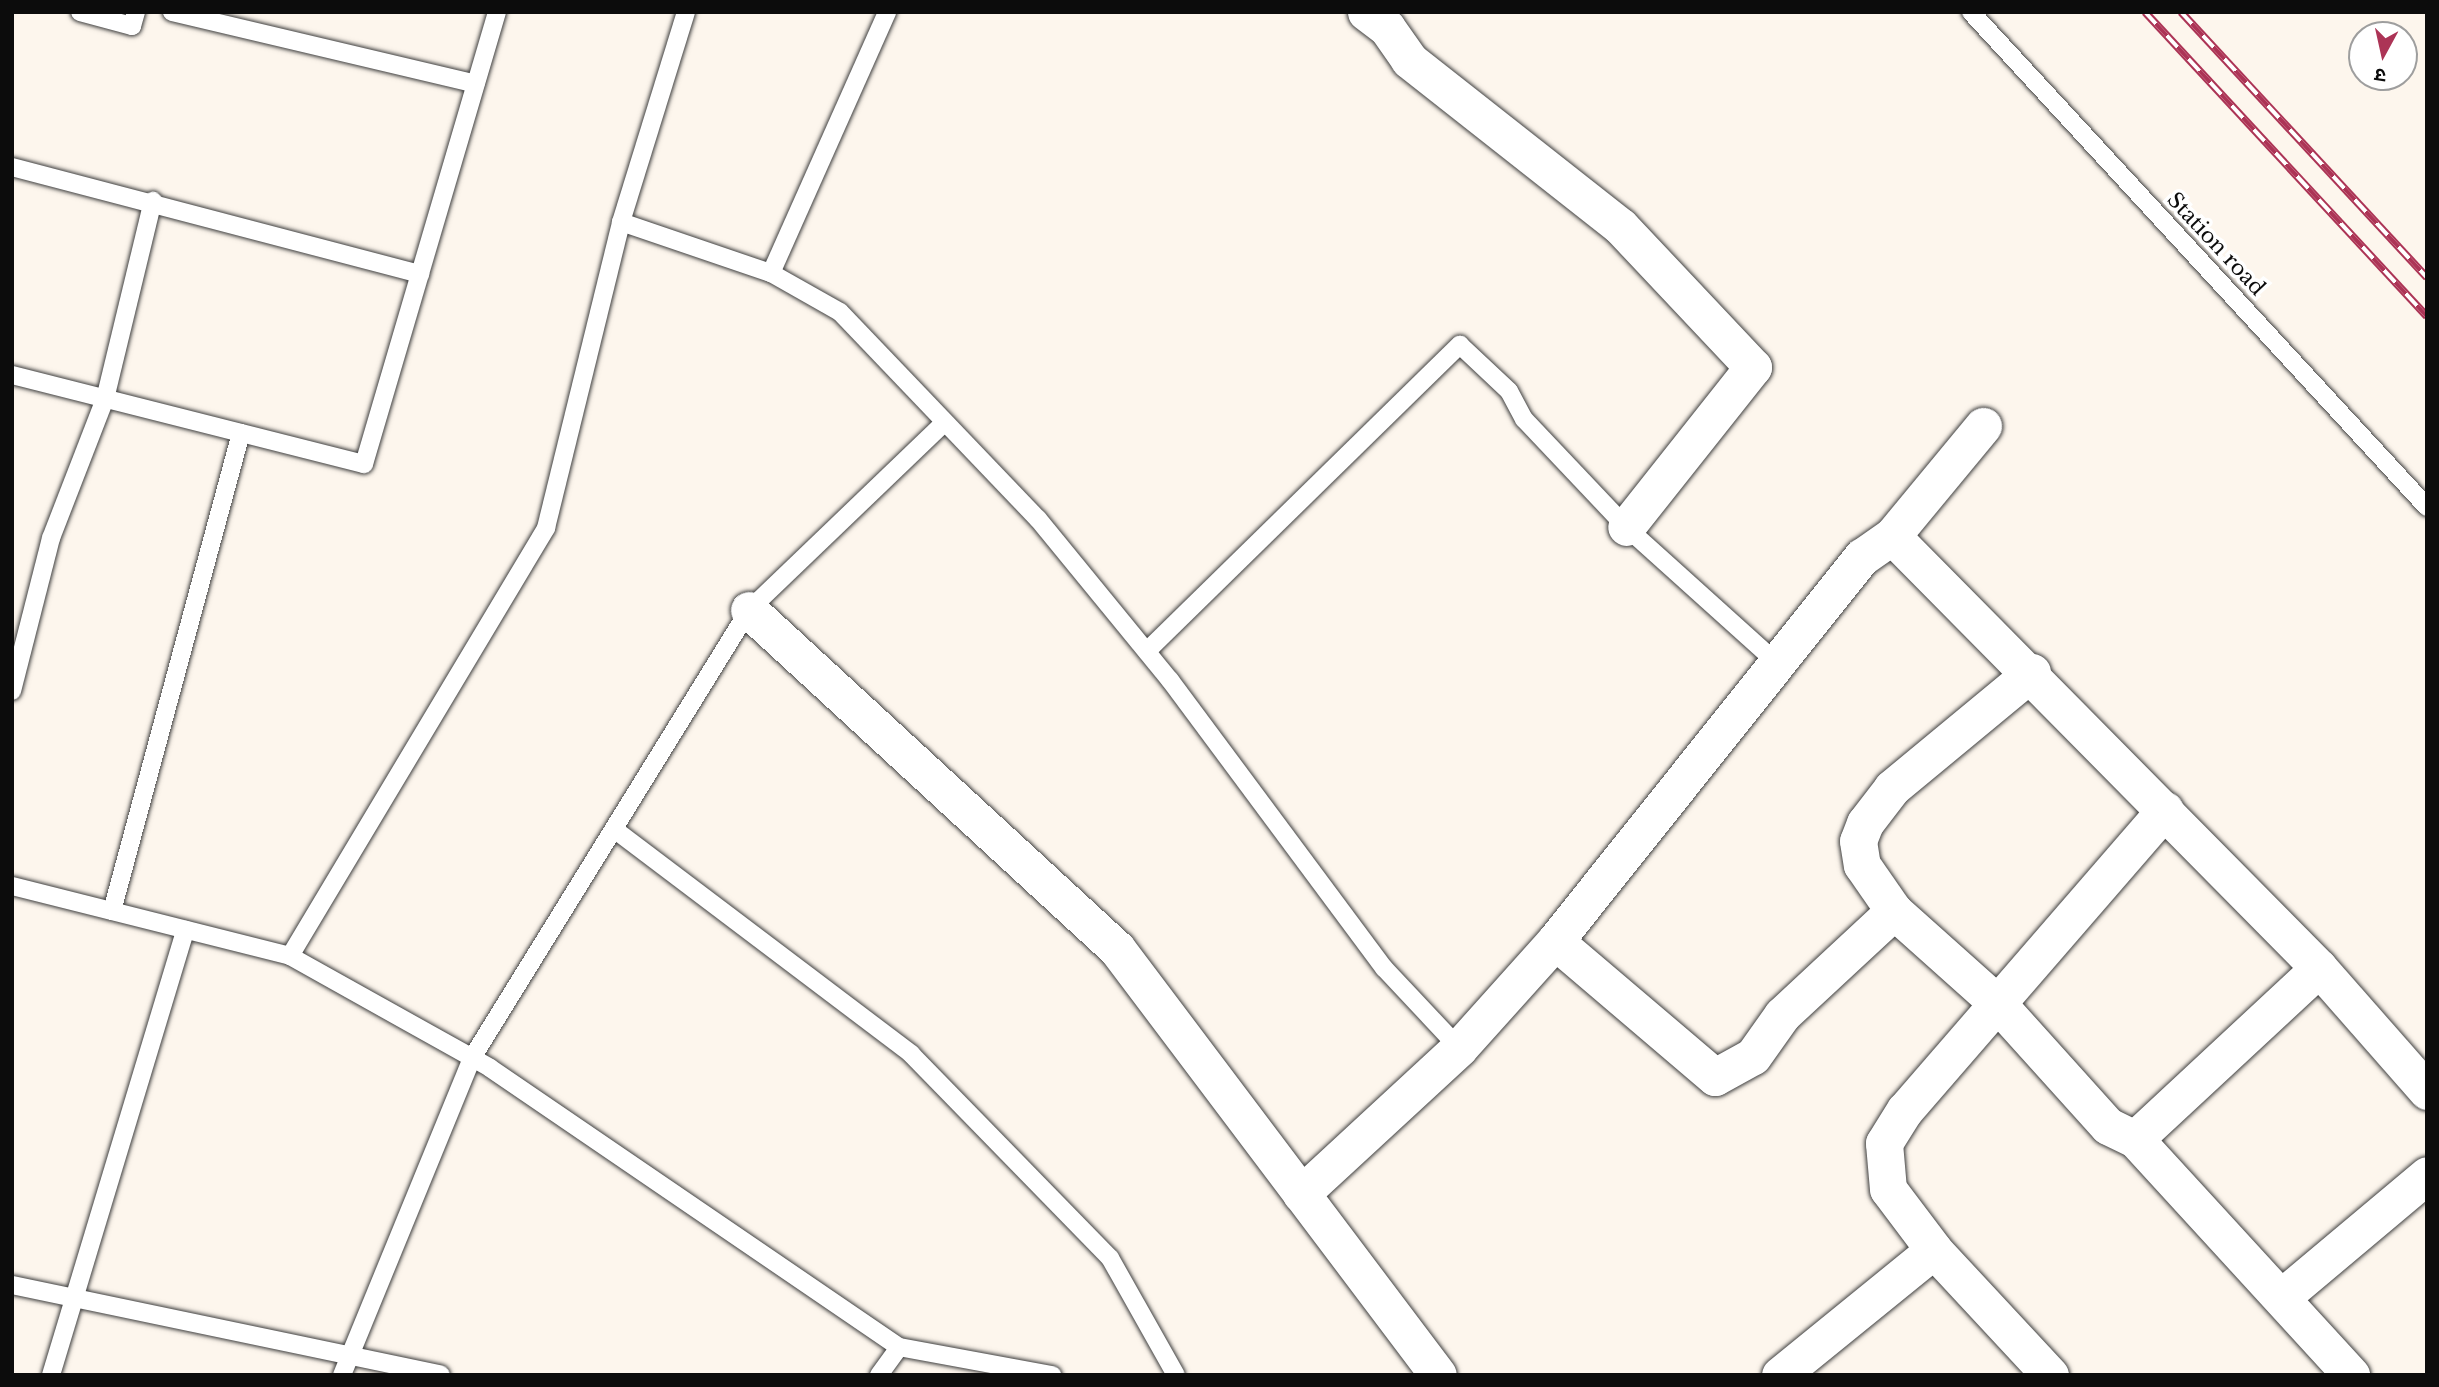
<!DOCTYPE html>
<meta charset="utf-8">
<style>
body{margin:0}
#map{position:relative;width:2439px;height:1387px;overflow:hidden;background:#fdf6ed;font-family:"Libre Baskerville","Noto Sans Devanagari",serif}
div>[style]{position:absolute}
.roads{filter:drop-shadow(0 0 2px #3f3f3f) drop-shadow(0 0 2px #3f3f3f)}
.service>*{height:18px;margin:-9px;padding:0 9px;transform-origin:9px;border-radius:9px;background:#fff}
.minor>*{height:37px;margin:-18.5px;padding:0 18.5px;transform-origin:18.5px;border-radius:18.5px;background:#fff}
.rail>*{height:8px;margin-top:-4px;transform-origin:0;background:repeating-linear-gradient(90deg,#fff 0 16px,#ac3456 0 32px);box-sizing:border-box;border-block:2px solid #ac3456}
span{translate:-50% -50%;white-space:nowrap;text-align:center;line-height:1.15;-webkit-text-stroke:7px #fff;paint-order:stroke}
.street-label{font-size:21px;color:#0c0c0c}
.frame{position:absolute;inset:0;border:14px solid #0c0c0c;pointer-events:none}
.north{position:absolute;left:2348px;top:21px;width:70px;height:70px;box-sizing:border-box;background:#fff;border:2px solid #9e9e9e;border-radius:50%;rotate:188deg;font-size:19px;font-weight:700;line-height:28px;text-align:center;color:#0c0c0c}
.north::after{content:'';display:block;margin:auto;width:24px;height:32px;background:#ac3456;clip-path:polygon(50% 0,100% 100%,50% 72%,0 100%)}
</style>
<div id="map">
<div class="roads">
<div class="service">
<i style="left:80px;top:12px;width:54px;rotate:15.1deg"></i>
<i style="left:132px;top:26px;width:15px;rotate:-74deg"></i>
<i style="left:172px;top:12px;width:312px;rotate:13.3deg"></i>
<i style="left:1971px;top:12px;width:673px;rotate:47.35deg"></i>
<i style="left:12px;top:167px;width:422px;rotate:14.7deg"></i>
<i style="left:621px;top:222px;width:158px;rotate:18.8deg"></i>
<i style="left:771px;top:273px;width:79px;rotate:29.5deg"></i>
<i style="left:840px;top:312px;width:286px;rotate:46.3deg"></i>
<i style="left:1038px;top:519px;width:208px;rotate:50.7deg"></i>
<i style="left:1170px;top:680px;width:359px;rotate:53.4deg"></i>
<i style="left:1384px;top:968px;width:110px;rotate:46.8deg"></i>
<i style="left:771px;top:273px;width:286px;rotate:-66deg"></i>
<i style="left:12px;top:375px;width:363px;rotate:14.2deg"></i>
<i style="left:364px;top:464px;width:471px;rotate:-73.6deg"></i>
<i style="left:1147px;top:651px;width:438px;rotate:-44.4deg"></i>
<i style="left:1460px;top:345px;width:67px;rotate:43.2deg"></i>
<i style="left:1509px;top:391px;width:32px;rotate:62deg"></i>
<i style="left:1524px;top:419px;width:149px;rotate:46.6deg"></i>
<i style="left:1626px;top:527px;width:206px;rotate:42deg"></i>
<i style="left:12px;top:691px;width:158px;rotate:-75.7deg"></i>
<i style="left:51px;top:538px;width:149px;rotate:-68.8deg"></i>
<i style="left:105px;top:399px;width:204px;rotate:-76.4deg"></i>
<i style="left:614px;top:829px;width:373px;rotate:37.1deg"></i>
<i style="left:911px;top:1054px;width:285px;rotate:45.7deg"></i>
<i style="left:1110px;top:1258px;width:134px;rotate:60.6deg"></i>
<i style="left:12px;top:886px;width:287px;rotate:14.1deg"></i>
<i style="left:290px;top:956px;width:229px;rotate:29.2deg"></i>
<i style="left:490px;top:1068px;width:495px;rotate:34.3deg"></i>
<i style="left:112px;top:911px;width:495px;rotate:-74.9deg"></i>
<i style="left:290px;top:956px;width:499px;rotate:-59.1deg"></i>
<i style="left:546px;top:528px;width:315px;rotate:-76.2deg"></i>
<i style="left:621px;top:222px;width:220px;rotate:-72.8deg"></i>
<i style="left:12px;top:1285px;width:438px;rotate:11.8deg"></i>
<i style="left:51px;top:1375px;width:465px;rotate:-73.2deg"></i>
<i style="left:342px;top:1375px;width:343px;rotate:-67.7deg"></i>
<i style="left:472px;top:1058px;width:527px;rotate:-58.27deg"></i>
<i style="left:749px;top:610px;width:269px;rotate:-43.8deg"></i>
<i style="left:879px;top:1375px;width:34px;rotate:-54deg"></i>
<i style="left:899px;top:1347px;width:156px;rotate:10.4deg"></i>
</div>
<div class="minor">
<i style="left:1366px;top:12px;width:26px;rotate:37deg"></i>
<i style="left:1387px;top:28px;width:39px;rotate:55deg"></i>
<i style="left:1409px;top:60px;width:268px;rotate:38.2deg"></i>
<i style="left:1620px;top:226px;width:194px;rotate:46.7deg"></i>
<i style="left:1753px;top:367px;width:204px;rotate:128.4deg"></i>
<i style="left:1892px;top:536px;width:143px;rotate:-50.4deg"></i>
<i style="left:749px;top:610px;width:500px;rotate:42.65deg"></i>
<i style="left:1117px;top:949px;width:533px;rotate:53deg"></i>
<i style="left:2032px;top:672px;width:182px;rotate:140.4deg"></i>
<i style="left:1892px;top:788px;width:44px;rotate:127.6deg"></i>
<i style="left:1865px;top:823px;width:19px;rotate:111deg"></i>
<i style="left:1858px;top:841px;width:24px;rotate:81deg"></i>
<i style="left:1862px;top:865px;width:56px;rotate:55.2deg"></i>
<i style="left:1894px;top:911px;width:140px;rotate:41.8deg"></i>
<i style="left:1998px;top:1004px;width:164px;rotate:48deg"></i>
<i style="left:2108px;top:1126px;width:30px;rotate:26deg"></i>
<i style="left:2135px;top:1139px;width:320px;rotate:47.5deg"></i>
<i style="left:1555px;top:941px;width:210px;rotate:40.4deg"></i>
<i style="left:1715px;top:1077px;width:43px;rotate:-28.9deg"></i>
<i style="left:1753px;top:1056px;width:50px;rotate:-54.7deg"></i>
<i style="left:1782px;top:1015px;width:153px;rotate:-42.9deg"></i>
<i style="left:2135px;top:1139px;width:251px;rotate:-42.9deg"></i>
<i style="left:1301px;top:1194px;width:215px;rotate:-42.7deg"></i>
<i style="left:1459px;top:1048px;width:144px;rotate:-48.1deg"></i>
<i style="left:1555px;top:941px;width:492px;rotate:-51.4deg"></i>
<i style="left:1862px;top:557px;width:37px;rotate:-35deg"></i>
<i style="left:1892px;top:536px;width:607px;rotate:45.33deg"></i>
<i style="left:2319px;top:968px;width:164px;rotate:48.7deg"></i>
<i style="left:2283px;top:1296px;width:188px;rotate:-40deg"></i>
<i style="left:1780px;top:1375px;width:198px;rotate:-39.1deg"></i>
<i style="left:2050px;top:1375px;width:171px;rotate:-132.9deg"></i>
<i style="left:1934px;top:1250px;width:76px;rotate:-127deg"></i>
<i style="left:1888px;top:1189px;width:46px;rotate:-95deg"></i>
<i style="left:1884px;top:1143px;width:39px;rotate:-58deg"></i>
<i style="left:1905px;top:1110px;width:397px;rotate:-49.1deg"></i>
</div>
</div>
<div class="rail">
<i style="left:2145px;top:12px;width:415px;rotate:47.2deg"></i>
<i style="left:2181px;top:12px;width:362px;rotate:47.2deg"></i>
</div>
<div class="street-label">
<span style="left:2216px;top:244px;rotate:47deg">Station road</span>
</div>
<div class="frame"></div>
<div class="north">उ</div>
</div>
